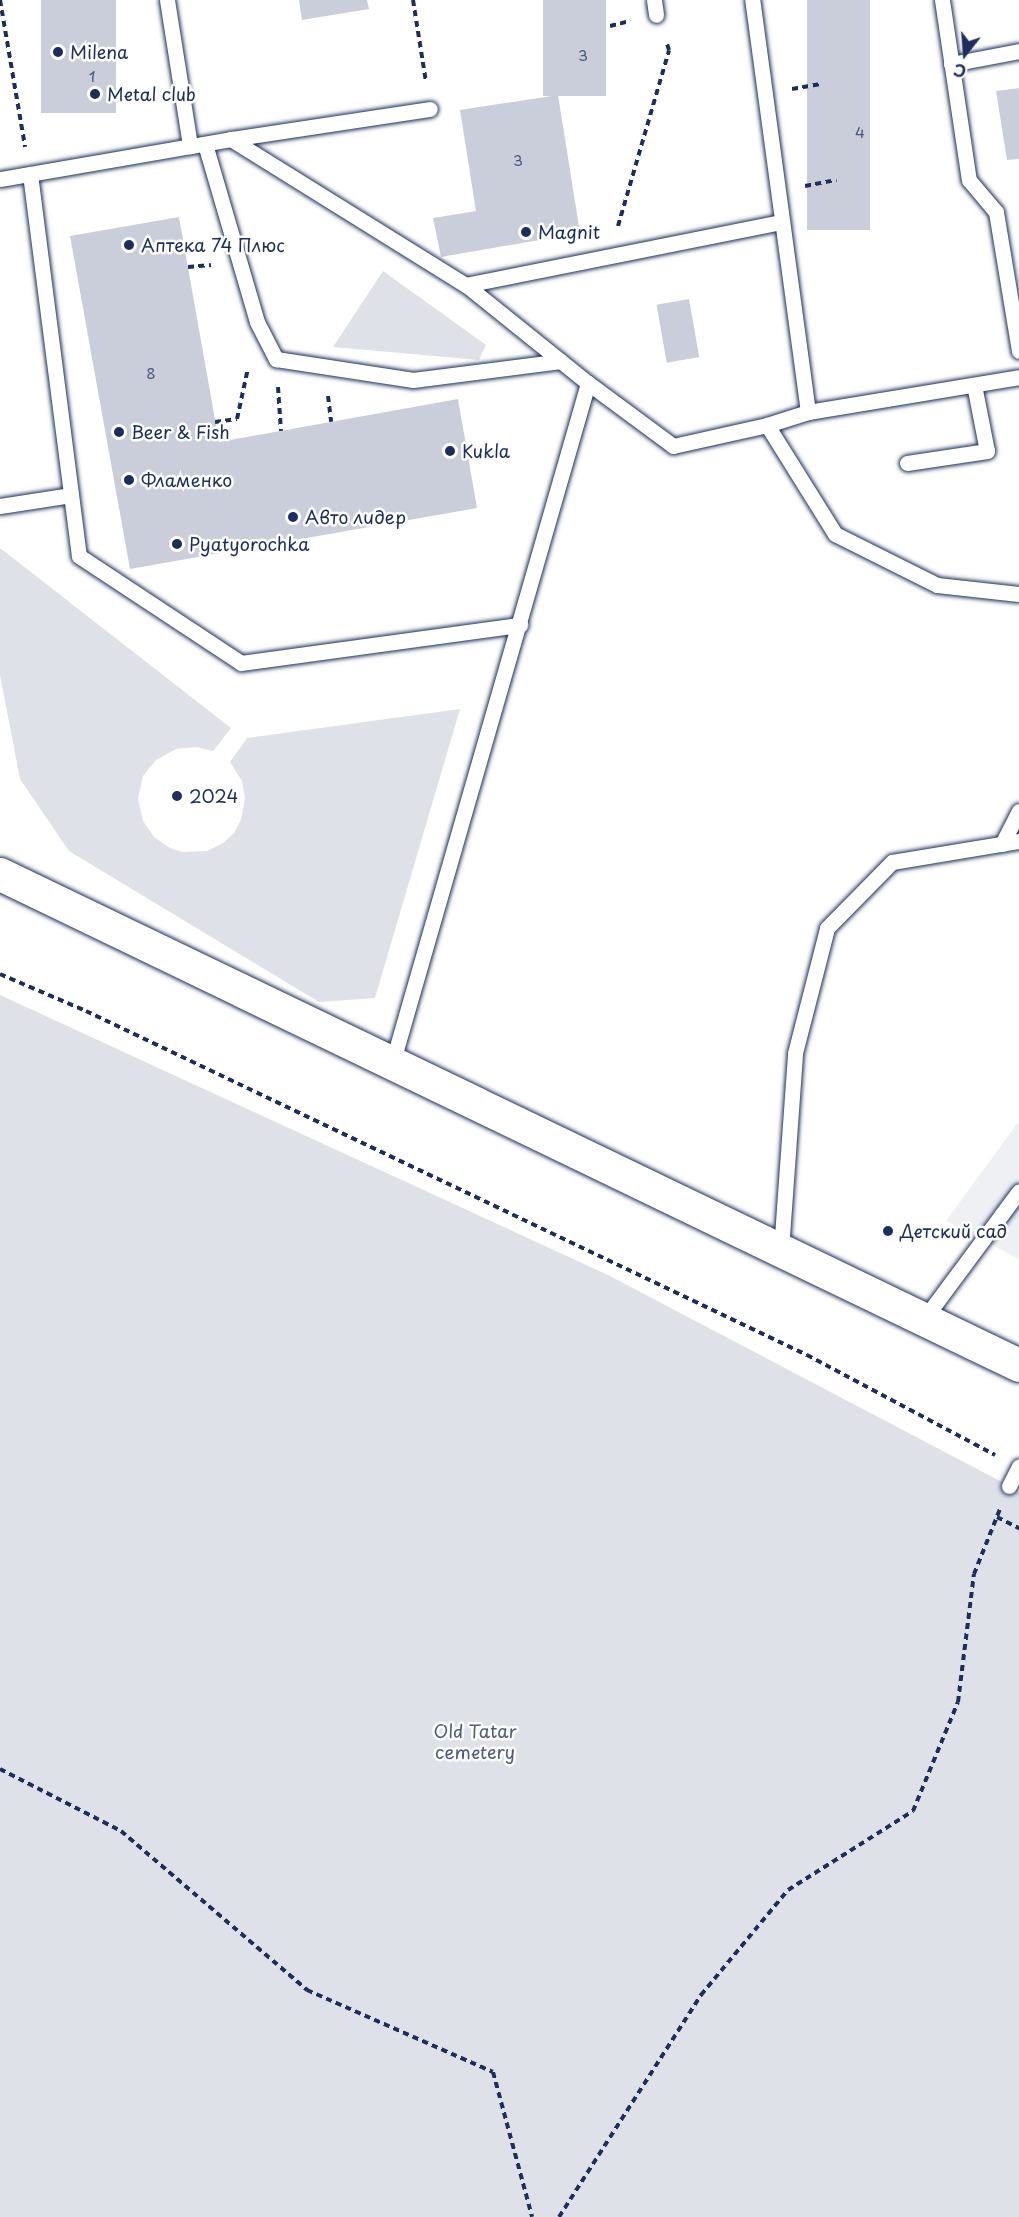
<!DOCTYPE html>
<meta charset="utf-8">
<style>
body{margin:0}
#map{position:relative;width:1019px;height:2217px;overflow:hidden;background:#fff;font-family:"Playpen Sans",sans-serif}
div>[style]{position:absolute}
.built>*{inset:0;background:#eff0f4}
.green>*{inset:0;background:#dee1e7}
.building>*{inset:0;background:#caceda;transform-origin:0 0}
.path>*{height:4px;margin-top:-2px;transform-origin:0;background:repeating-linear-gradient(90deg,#1b2f5e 0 6px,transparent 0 10.5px)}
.roads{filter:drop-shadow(0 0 2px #1b2f5e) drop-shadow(0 0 2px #1b2f5e)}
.service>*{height:15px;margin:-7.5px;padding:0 7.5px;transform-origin:7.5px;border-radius:7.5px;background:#fff}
.secondary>*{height:33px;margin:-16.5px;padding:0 16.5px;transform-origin:16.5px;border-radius:16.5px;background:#fff}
.dots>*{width:16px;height:16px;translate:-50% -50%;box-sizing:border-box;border:3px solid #fff;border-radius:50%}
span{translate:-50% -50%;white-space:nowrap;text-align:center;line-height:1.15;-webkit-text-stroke:5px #fff;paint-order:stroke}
.number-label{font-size:15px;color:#47577d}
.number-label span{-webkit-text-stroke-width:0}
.poi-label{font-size:18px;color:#1b2f5e}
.left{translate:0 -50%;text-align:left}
.park-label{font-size:18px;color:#4c5c80}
.north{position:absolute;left:935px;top:24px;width:60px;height:60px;-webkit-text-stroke:4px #fff;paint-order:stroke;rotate:197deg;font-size:16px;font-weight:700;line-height:24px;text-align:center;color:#1b2f5e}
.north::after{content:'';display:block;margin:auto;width:21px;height:27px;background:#1b2f5e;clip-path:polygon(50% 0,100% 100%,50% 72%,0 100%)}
</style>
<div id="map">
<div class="built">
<i style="clip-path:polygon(1019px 1121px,1019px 1259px,946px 1221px)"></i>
</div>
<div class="green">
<i style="clip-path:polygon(383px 271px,486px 345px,479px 360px,333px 347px)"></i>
<i style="clip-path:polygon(0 548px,231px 728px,213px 751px,196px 747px,176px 749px,156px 760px,143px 776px,138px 798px,143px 821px,154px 837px,170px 848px,182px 852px,207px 851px,223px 843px,234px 833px,241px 820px,245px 798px,242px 781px,230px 762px,247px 738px,460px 709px,375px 998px,319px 1002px,69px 851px,20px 779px,0 675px)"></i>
<i style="clip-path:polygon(0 995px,608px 1275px,1019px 1491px,1019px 2217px,0 2217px)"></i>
</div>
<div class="building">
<i style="left:41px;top:0;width:75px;height:113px"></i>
<i style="clip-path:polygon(299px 0,367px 0,369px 9px,302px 20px)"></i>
<i style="left:543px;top:0;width:63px;height:96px"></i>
<i style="left:807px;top:0;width:63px;height:230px"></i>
<i style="clip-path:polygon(1019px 88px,1019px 159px,1007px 160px,996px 91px)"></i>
<i style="clip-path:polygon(558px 95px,580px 233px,441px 257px,433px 218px,476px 211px,460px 110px)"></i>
<i style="clip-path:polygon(179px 217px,219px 442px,458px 399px,477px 508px,130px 569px,70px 236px)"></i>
<i style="left:689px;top:299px;width:59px;height:33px;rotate:80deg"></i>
</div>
<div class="path">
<i style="left:0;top:0;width:149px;rotate:80.3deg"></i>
<i style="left:413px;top:0;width:83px;rotate:81deg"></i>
<i style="left:610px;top:26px;width:21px;rotate:-14deg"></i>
<i style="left:792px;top:89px;width:29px;rotate:-10deg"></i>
<i style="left:805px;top:186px;width:32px;rotate:-11deg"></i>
<i style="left:618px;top:226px;width:183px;rotate:-73.8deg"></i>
<i style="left:669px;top:50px;width:9px;rotate:-108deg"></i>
<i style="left:188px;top:267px;width:23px;rotate:-5deg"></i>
<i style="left:278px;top:387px;width:44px;rotate:86.1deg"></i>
<i style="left:328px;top:396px;width:26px;rotate:83deg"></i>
<i style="left:215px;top:422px;width:22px;rotate:-8deg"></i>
<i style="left:237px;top:419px;width:52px;rotate:-77.8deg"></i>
<i style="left:0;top:974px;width:94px;rotate:23.3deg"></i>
<i style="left:86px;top:1011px;width:799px;rotate:25.51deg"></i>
<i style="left:807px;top:1355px;width:213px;rotate:28deg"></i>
<i style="left:997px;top:1517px;width:25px;rotate:27deg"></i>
<i style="left:0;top:1769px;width:136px;rotate:27.1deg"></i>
<i style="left:121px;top:1831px;width:245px;rotate:40.5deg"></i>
<i style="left:307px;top:1990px;width:203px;rotate:23.8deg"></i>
<i style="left:493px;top:2072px;width:150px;rotate:74.9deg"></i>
<i style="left:559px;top:2217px;width:264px;rotate:-57.4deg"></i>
<i style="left:701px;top:1995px;width:136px;rotate:-50.4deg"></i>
<i style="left:788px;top:1890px;width:148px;rotate:-32.3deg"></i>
<i style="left:913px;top:1811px;width:118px;rotate:-67.6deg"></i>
<i style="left:958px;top:1702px;width:129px;rotate:-82.9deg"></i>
<i style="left:974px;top:1574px;width:70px;rotate:-68.2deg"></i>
</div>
<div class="roads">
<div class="service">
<i style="left:167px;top:0;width:148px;rotate:81deg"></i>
<i style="left:654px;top:0;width:15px;rotate:82deg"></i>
<i style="left:942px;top:0;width:182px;rotate:81.5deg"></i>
<i style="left:969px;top:180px;width:42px;rotate:49.8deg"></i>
<i style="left:996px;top:212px;width:141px;rotate:80.6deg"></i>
<i style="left:951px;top:64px;width:69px;rotate:-10.8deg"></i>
<i style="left:231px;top:139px;width:201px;rotate:-8.6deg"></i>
<i style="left:205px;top:144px;width:185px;rotate:73.7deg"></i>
<i style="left:257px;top:322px;width:42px;rotate:62.8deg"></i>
<i style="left:276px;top:359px;width:139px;rotate:8.7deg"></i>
<i style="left:413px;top:380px;width:149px;rotate:-7.3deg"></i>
<i style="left:30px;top:174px;width:385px;rotate:82.7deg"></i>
<i style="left:79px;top:556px;width:194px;rotate:33.4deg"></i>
<i style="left:241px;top:663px;width:282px;rotate:-7.8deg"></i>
<i style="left:0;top:179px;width:234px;rotate:-9.8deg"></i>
<i style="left:231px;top:139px;width:277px;rotate:31.9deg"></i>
<i style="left:466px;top:285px;width:156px;rotate:38.8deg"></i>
<i style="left:588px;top:383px;width:709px;rotate:106.06deg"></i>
<i style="left:466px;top:285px;width:322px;rotate:-11.3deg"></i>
<i style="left:588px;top:383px;width:106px;rotate:36.5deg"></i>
<i style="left:673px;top:446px;width:96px;rotate:-12.6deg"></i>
<i style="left:767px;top:425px;width:43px;rotate:-17.6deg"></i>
<i style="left:808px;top:412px;width:416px;rotate:-97.7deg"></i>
<i style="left:808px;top:412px;width:214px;rotate:-9.4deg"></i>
<i style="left:767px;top:425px;width:128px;rotate:58deg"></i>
<i style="left:835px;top:534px;width:114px;rotate:26.6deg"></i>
<i style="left:937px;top:585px;width:82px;rotate:6.3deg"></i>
<i style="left:907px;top:463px;width:81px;rotate:-8.5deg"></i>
<i style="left:987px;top:451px;width:67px;rotate:-101.1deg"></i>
<i style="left:0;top:506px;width:72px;rotate:-8.8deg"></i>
<i style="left:1002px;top:844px;width:37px;rotate:-63deg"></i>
<i style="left:781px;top:1250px;width:197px;rotate:-85.9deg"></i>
<i style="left:795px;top:1053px;width:129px;rotate:-75.6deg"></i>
<i style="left:827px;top:928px;width:93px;rotate:-45.4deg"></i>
<i style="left:892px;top:862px;width:129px;rotate:-9.4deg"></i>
<i style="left:924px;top:1319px;width:159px;rotate:-53.4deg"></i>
<i style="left:1009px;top:1486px;width:22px;rotate:-63deg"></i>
</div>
<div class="secondary">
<i style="left:0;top:874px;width:1131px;rotate:25.73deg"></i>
</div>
</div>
<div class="dots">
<i style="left:58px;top:52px;background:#1b2f5e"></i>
<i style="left:95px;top:94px;background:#1b2f5e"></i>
<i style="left:526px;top:232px;background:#1b2f5e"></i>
<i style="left:129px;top:245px;background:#1b2f5e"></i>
<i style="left:119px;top:432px;background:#1b2f5e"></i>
<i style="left:450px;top:451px;background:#1b2f5e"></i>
<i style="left:129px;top:480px;background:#1b2f5e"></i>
<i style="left:293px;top:517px;background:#1b2f5e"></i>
<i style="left:177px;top:544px;background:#1b2f5e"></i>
<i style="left:177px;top:796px;background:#1b2f5e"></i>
<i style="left:888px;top:1231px;background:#1b2f5e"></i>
</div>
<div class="number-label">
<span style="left:583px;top:55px">3</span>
<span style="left:92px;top:76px">1</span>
<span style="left:860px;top:132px">4</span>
<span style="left:518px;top:160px">3</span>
<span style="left:151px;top:373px">8</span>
</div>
<div class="poi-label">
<span class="left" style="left:70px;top:52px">Milena</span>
<span class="left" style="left:107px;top:94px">Metal club</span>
<span class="left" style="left:538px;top:232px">Magnit</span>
<span class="left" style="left:141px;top:245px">Аптека 74 Плюс</span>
<span class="left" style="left:131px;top:432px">Beer &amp; Fish</span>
<span class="left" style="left:462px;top:451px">Kukla</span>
<span class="left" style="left:141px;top:480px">Фламенко</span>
<span class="left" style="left:305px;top:517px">Авто лидер</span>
<span class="left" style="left:189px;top:544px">Pyatyorochka</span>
<span class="left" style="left:189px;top:796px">2024</span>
<span class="left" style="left:900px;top:1231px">Детский сад</span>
</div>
<div class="park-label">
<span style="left:475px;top:1742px">Old Tatar<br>cemetery</span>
</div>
<div class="north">С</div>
</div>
